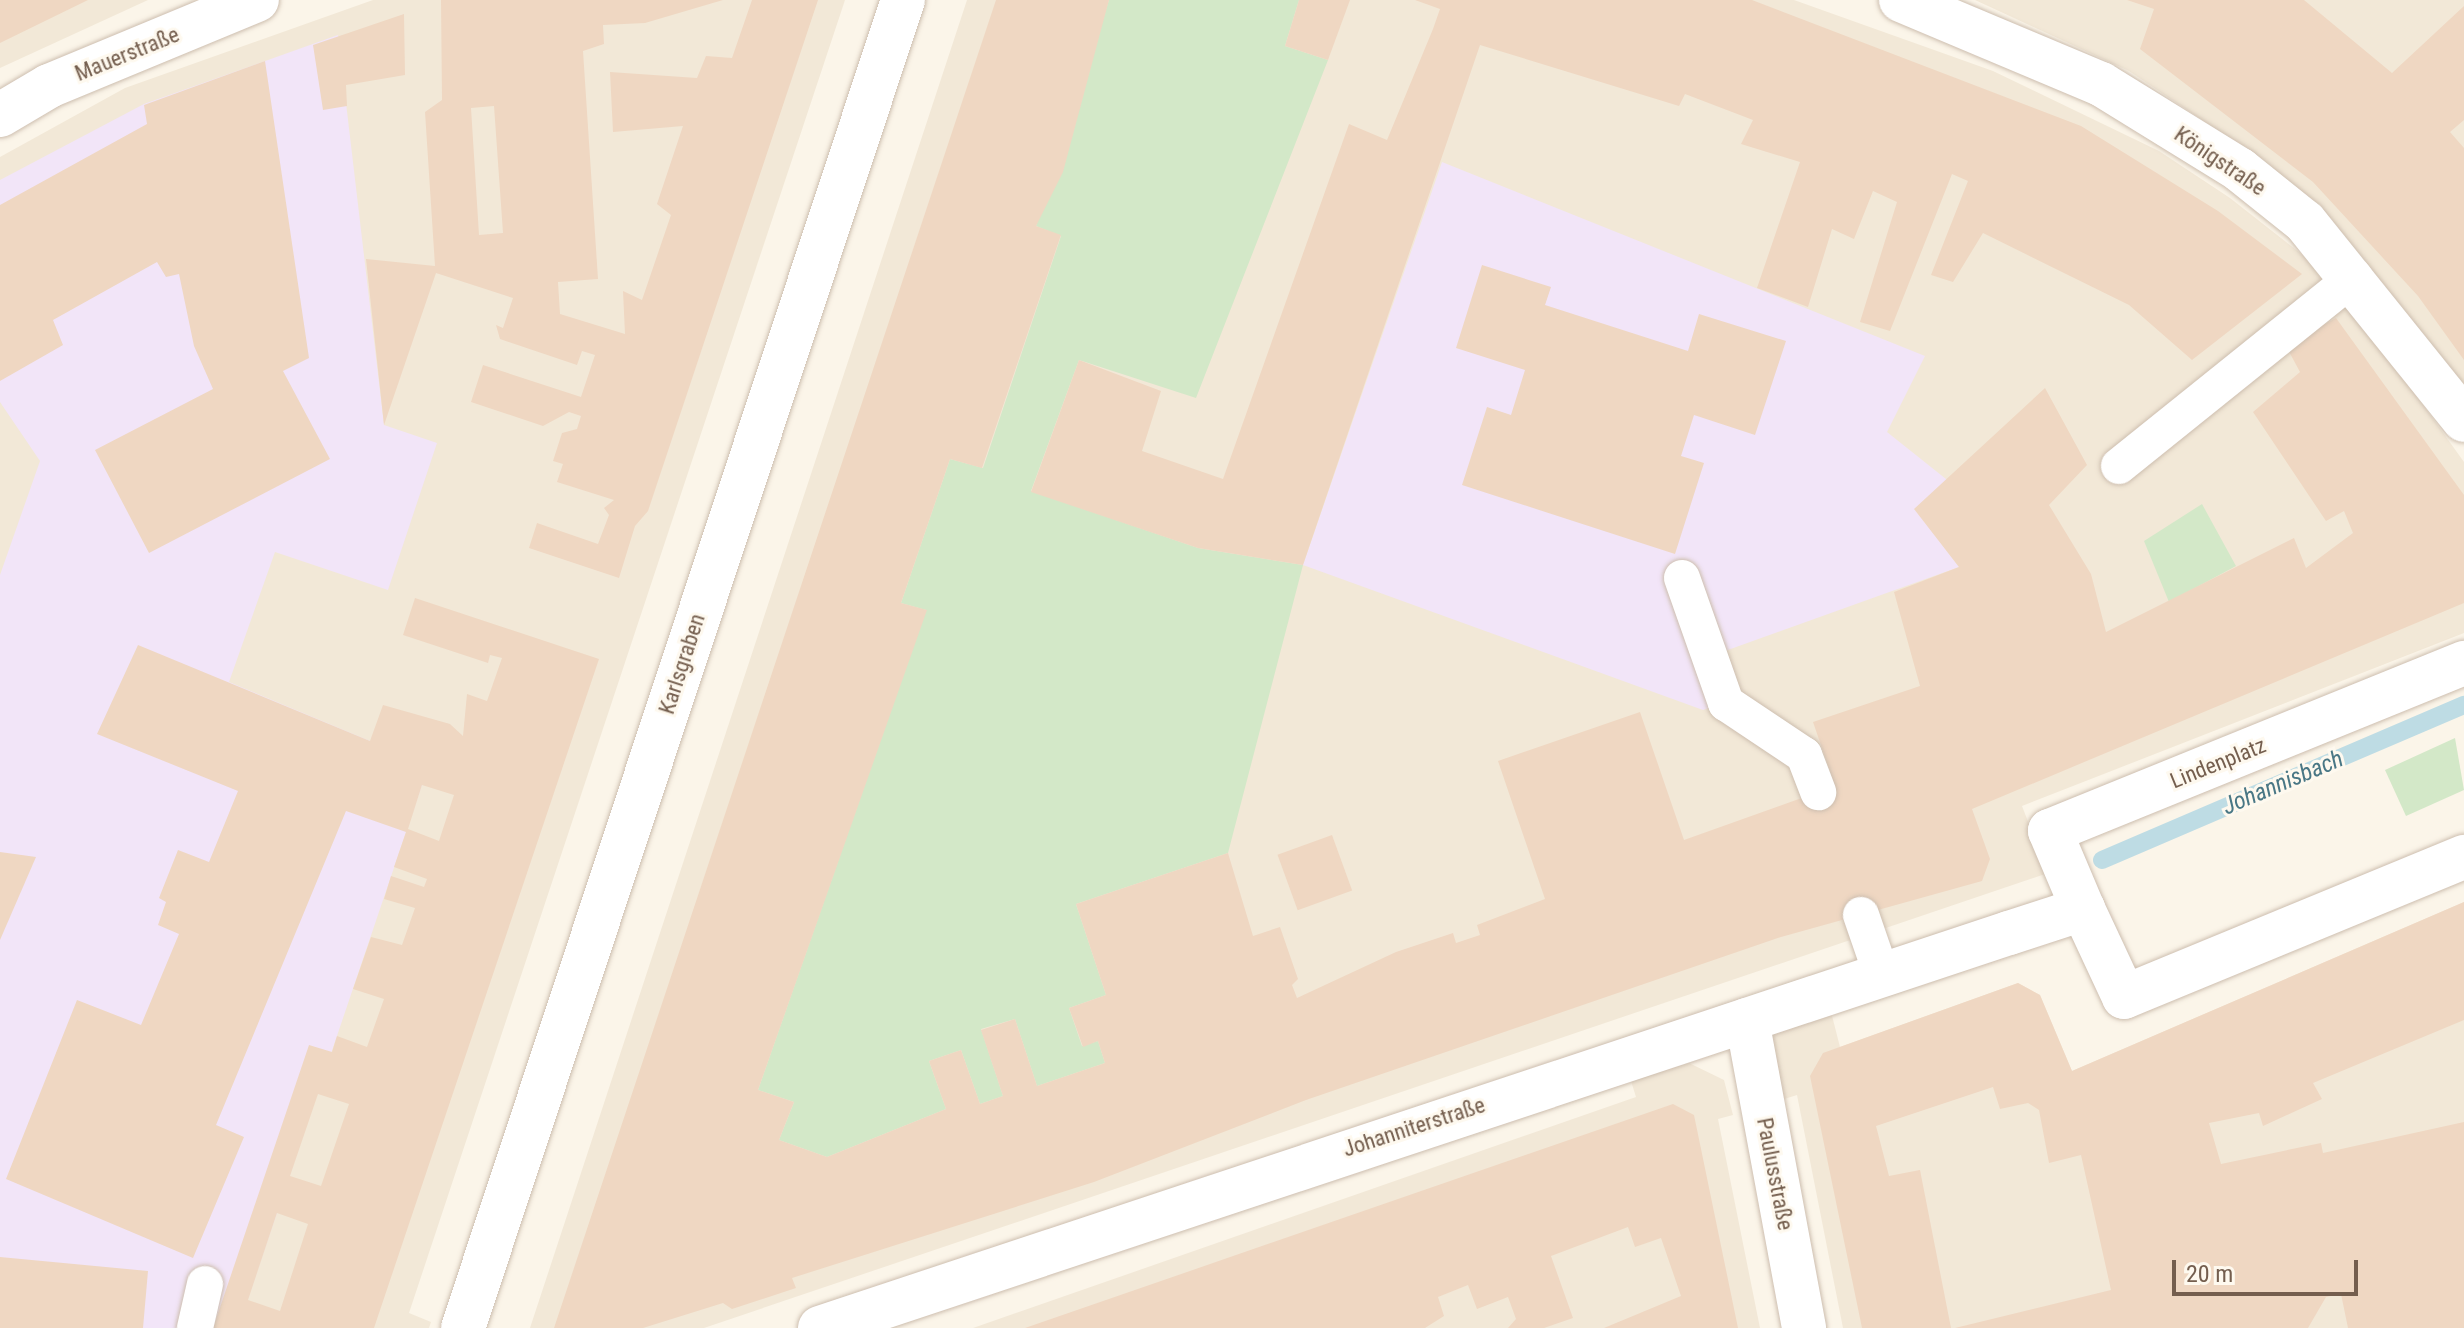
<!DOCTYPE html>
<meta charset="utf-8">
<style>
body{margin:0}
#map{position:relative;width:2464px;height:1328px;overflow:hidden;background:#fbf5e9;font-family:"Roboto Condensed",sans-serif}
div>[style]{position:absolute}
.residential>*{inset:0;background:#f2e8d7}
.education>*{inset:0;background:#f2e5f8}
.green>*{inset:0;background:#d3e8c8}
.stream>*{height:18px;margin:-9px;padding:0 9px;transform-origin:9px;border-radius:9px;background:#bedce4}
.building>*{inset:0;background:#efd7c2;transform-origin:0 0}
.roads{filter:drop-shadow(0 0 2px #cdbeaf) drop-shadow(0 0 2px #cdbeaf)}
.service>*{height:36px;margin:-18px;padding:0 18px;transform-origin:18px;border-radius:18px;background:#fff}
.pedestrian>*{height:44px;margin:-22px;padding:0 22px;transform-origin:22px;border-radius:22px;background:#fff}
.minor>*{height:44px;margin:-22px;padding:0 22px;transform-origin:22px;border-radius:22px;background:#fff}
.tertiary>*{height:44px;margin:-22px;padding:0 22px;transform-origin:22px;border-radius:22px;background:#fff}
span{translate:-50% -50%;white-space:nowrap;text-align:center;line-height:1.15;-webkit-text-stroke:6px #fef9ef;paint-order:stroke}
.street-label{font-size:22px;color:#745e4e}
.water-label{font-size:24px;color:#497785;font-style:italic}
.scale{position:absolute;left:2172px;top:1260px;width:186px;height:36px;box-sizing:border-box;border:4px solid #745e4e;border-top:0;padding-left:10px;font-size:24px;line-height:28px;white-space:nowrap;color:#745e4e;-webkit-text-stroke:6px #fef9ef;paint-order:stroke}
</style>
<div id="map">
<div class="residential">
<i style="clip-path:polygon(0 0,148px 0,0 68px)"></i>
<i style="clip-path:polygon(373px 0,845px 0,409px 1313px,431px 1322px,429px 1328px,0 1328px,0 157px,125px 88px)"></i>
<i style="clip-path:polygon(967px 0,1794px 0,1993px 71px,2159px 151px,2230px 198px,2304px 256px,2375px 338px,2464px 462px,2464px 633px,2022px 806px,2048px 873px,704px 1328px,530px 1328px)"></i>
<i style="clip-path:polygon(1975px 0,2464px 0,2464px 387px,2317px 207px,2259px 158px,2129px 71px)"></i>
<i style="clip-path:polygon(2464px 902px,2464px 1328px,1843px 1328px,1797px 1095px,1778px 1101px,1770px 1034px,1827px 996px,1840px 1047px,2018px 983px,2040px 995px,2072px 1071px)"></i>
<i style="clip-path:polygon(1689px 1063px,1724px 1080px,1733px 1115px,1718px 1119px,1760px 1328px,973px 1328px,1636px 1097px,1631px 1081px)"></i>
</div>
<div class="education">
<i style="clip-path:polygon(338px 35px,384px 425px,437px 443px,388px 590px,275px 552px,229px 682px,370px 741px,422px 785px,238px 1328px,0 1328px,0 575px,40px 461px,0 402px,0 180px,144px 104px)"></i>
<i style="clip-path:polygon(1442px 162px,1925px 356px,1887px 432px,1951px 483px,1915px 509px,1959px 567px,1725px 651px,1742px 697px,1703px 710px,1303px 565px)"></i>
</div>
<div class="green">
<i style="clip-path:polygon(1109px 0,1299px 0,1285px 46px,1328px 60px,1196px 398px,1079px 360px,1031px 491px,1198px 548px,1303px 565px,1228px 853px,1076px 904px,1106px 995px,1069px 1008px,1082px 1046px,1098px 1041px,1105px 1063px,1037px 1086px,1015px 1019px,981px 1029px,1003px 1096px,980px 1104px,961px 1050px,929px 1061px,946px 1109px,827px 1157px,779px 1140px,794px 1102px,758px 1090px,926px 610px,901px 603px,950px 459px,983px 468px,1061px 236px,1036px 226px)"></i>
<i style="clip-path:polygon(2202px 504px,2236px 566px,2169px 602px,2144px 541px)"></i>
<i style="clip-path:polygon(2455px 738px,2464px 790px,2406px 816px,2385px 770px)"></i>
</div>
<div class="stream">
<i style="left:2102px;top:860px;width:394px;rotate:-23.2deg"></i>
</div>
<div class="building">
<i style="clip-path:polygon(0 0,88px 0,0 43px)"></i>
<i style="clip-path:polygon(evenodd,441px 0,723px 0,645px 23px,603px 25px,604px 44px,583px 51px,598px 279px,558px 282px,560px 314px,625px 334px,623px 291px,642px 300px,671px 215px,657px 204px,683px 126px,613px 132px,610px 72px,697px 78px,706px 56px,732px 58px,752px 0,818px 0,648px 511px,635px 526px,619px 578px,529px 548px,537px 523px,598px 544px,609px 515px,604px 508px,614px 500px,557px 482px,563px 464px,553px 461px,562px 433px,577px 429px,581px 416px,569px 412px,543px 426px,471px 402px,483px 365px,581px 397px,595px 355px,582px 351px,577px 365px,500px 339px,496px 325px,503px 328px,513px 298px,436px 273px,384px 425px,366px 259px,435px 266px,425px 112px,442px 100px,441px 0,494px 106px,503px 233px,479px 235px,471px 108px,494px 106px)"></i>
<i style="clip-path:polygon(996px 0,1109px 0,1063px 172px,1036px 226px,1061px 235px,982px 468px,950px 459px,901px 603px,927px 610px,758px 1090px,794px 1102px,779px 1140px,827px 1157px,946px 1109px,929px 1061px,961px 1050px,980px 1104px,1003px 1096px,981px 1030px,1015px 1019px,1037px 1086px,1105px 1063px,1098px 1041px,1083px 1047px,1069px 1008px,1106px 995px,1076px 904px,1228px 853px,1253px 936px,1280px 927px,1298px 979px,1292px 985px,1297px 998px,1396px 952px,1453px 933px,1456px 943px,1480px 935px,1477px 925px,1545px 899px,1498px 761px,1640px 712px,1684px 840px,1835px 786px,1813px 722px,1920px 686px,1894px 592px,1959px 567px,1914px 509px,2045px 388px,2087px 465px,2049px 505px,2091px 574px,2106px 632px,2294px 538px,2306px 568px,2353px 533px,2344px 511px,2326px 521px,2253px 412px,2300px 372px,2286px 346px,2336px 318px,2464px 495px,2464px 603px,1972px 809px,1990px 859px,1982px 881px,1781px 937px,1306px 1100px,1094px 1182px,792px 1278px,796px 1288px,732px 1309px,723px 1303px,643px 1328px,554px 1328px)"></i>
<i style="clip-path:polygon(1299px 0,1350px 0,1328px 60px,1285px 46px)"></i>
<i style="clip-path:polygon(1415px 0,1752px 0,2081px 126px,2218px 211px,2302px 274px,2192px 360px,2129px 305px,1983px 233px,1953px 282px,1931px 275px,1968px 181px,1952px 174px,1890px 331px,1860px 322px,1897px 202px,1873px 191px,1854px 239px,1832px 229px,1808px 307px,1757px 288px,1800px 162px,1741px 144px,1753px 120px,1685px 94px,1679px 106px,1480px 45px,1303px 565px,1198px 548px,1031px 492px,1079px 360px,1161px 391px,1142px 451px,1223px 479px,1349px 124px,1387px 140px,1433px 29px,1440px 9px)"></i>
<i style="clip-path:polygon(2127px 0,2304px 0,2392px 73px,2464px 6px,2464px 120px,2450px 132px,2464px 148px,2464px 360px,2418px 296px,2313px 182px,2140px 49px,2154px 9px)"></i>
<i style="clip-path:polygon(404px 14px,405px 75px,346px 85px,347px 106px,323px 110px,313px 45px)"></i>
<i style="clip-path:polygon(265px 61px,309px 358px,283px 371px,330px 459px,149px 553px,95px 450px,213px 389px,194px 346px,179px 274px,166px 277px,157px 262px,53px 320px,63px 345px,0 381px,0 205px,147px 124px,144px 105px)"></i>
<i style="clip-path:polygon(1482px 265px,1551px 287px,1545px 305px,1688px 351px,1699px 314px,1786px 341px,1755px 435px,1694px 415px,1681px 456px,1704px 463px,1675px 554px,1462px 485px,1487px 407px,1511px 415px,1525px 370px,1456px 348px)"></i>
<i style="clip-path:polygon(evenodd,415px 598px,599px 659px,374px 1328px,213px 1328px,309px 1045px,332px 1052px,337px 1036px,367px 1047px,384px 999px,353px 989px,371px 937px,402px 945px,415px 908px,384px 899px,391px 876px,424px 887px,427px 879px,394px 867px,406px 832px,346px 811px,216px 1125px,244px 1137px,193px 1258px,6px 1179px,77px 1000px,141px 1025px,179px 934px,158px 925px,166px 902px,159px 898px,178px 850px,209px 862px,238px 791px,97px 734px,138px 645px,370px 741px,383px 705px,450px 724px,463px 736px,467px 694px,487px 701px,502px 658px,490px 655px,488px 663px,403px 635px,415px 598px,422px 785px,454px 795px,439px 841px,408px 829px,422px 785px,415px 598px,318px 1094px,349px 1104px,321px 1186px,290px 1176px,318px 1094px,415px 598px,277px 1213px,308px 1224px,280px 1311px,248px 1300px,277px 1213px)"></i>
<i style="left:1332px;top:835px;width:59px;height:58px;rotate:70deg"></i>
<i style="clip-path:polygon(0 852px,36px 857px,0 940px)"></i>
<i style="clip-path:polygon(2464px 902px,2464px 1020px,2313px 1083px,2322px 1099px,2263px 1126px,2259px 1113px,2209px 1123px,2221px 1164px,2321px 1143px,2323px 1153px,2464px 1122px,2464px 1328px,2348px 1328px,2341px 1294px,2326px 1297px,2308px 1328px,1955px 1328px,2111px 1290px,2081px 1155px,2049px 1163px,2039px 1110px,2028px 1103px,2000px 1109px,1993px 1087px,1876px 1126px,1889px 1176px,1920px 1170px,1951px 1328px,1862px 1328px,1810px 1076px,1823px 1053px,2018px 983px,2040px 995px,2072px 1071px)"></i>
<i style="clip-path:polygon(1673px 1104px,1694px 1115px,1738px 1328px,1604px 1328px,1681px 1296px,1661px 1238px,1635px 1247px,1628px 1227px,1551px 1256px,1573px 1318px,1544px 1328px,1508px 1328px,1516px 1319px,1508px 1297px,1477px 1309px,1468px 1285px,1438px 1297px,1444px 1316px,1425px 1328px,1025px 1328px)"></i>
<i style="clip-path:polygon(0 1257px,148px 1271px,143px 1328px,0 1328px)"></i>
</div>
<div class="roads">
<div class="service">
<i style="left:2119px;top:466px;width:302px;rotate:-38.8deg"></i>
<i style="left:1682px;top:578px;width:133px;rotate:70.6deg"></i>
<i style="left:1726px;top:703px;width:94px;rotate:33.7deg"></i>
<i style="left:1804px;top:755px;width:40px;rotate:69deg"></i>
<i style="left:1861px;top:915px;width:65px;rotate:71deg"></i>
<i style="left:195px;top:1328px;width:45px;rotate:-77.2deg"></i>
</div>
<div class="pedestrian">
<i style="left:2083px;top:909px;width:85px;rotate:-112.9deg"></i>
<i style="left:2050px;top:831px;width:447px;rotate:-22.1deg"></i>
<i style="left:2009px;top:933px;width:78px;rotate:-18deg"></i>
<i style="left:2083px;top:909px;width:97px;rotate:65deg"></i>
<i style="left:2124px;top:997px;width:368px;rotate:-22.4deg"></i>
</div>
<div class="minor">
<i style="left:1901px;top:0;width:217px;rotate:22.8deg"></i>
<i style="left:2101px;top:84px;width:163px;rotate:31.7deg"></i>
<i style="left:2240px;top:170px;width:83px;rotate:38.7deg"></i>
<i style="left:2305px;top:222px;width:254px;rotate:51.2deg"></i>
<i style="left:0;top:115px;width:57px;rotate:-30.6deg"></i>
<i style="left:49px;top:86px;width:225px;rotate:-22.5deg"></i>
<i style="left:1747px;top:1020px;width:313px;rotate:79.5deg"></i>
<i style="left:820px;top:1328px;width:1253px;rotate:-18.38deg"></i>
</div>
<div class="tertiary">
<i style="left:463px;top:1328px;width:1399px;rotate:-71.67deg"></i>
</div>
</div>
<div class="street-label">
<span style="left:127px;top:54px;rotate:-22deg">Mauerstraße</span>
<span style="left:2220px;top:161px;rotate:34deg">Königstraße</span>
<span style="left:682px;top:664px;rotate:-72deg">Karlsgraben</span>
<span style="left:2218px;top:763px;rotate:-22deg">Lindenplatz</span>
<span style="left:1414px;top:1127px;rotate:-18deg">Johanniterstraße</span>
<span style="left:1775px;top:1174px;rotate:79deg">Paulusstraße</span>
</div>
<div class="water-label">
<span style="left:2283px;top:783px;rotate:-23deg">Johannisbach</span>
</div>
<div class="scale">20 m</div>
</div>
